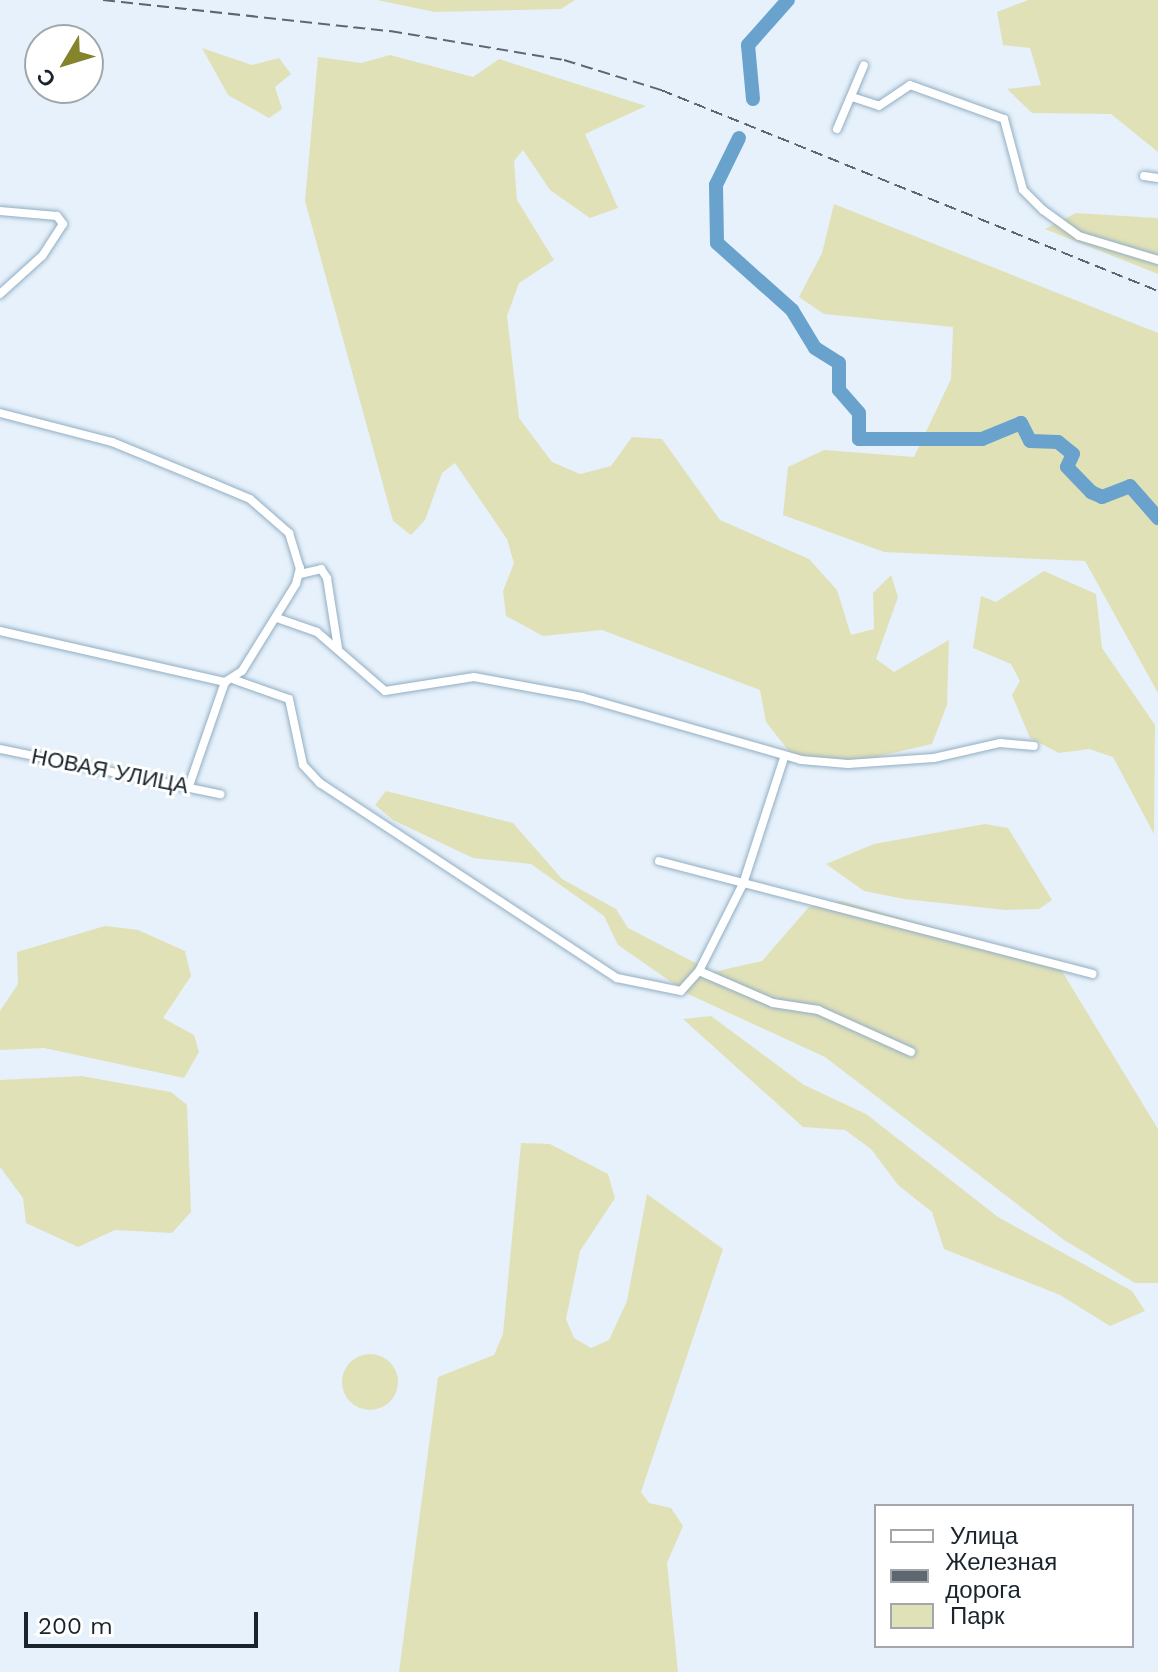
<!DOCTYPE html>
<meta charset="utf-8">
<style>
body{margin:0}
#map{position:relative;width:1158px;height:1672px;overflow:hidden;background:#e6f1fb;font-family:"Work Sans",sans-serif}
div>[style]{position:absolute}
.green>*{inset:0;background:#e1e1b8}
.round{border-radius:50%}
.river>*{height:14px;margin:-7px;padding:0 7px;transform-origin:7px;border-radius:7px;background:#68a2cd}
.roads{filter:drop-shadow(0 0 2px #92aec3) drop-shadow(0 0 2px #92aec3)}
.minor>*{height:8px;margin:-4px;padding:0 4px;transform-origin:4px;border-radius:4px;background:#fff}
.rail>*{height:2px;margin-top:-1px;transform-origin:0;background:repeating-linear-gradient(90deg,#5c6770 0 12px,transparent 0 18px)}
span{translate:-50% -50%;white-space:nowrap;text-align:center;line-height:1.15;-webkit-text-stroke:6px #fff;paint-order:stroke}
.street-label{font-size:22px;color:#19242c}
.legend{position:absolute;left:874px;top:1504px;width:260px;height:144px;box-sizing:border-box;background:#fff;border:2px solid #a3a7ab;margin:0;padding:10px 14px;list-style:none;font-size:24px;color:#19242c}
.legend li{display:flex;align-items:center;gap:16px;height:40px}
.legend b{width:40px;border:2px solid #a3a7ab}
.north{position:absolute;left:24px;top:24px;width:80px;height:80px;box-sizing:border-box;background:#fff;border:2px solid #a3a7ab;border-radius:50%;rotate:232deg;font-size:22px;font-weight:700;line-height:32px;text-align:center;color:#19242c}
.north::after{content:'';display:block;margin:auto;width:28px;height:36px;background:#85832c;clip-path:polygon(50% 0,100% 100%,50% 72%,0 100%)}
.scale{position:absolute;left:24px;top:1612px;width:234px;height:36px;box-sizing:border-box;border:4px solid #19242c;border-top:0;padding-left:10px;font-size:24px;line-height:28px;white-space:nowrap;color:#19242c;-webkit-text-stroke:6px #fff;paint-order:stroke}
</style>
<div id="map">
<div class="green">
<i style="clip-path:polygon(377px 0,575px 0,561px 9px,435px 12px)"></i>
<i style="clip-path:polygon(1028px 0,1158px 0,1158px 152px,1111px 114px,1032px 113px,1007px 89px,1041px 85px,1030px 48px,1003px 45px,997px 12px)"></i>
<i style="clip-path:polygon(202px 48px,252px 65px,279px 58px,291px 74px,275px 87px,282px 109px,269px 118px,228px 95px)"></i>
<i style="clip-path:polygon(390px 55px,473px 77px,499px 59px,646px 106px,585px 134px,618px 208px,590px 218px,550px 190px,523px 150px,514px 161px,517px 200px,554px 260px,519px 283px,507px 316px,519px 418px,552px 462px,580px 474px,611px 466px,632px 437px,662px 439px,720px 520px,809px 559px,837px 590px,851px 635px,874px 629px,873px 593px,891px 575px,898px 597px,876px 659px,894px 672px,949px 640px,947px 705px,932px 744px,832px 767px,792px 755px,766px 722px,760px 690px,602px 630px,543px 636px,506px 616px,503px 591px,514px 563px,507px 539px,455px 463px,442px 473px,425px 520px,411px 535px,393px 521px,305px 201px,318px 57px,361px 63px)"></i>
<i style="clip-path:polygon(834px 204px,1158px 333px,1158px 693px,1085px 561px,884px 552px,783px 515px,788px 467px,824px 450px,914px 457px,951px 379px,953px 327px,824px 314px,799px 297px,822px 253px)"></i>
<i style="clip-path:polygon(1076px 213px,1158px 218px,1158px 274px,1045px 229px)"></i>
<i style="clip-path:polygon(1044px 571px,1096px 594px,1102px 648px,1155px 725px,1154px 834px,1113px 757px,1089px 749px,1059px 753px,1030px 738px,1012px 695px,1020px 681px,1011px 664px,973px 648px,981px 596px,996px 602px)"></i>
<i style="clip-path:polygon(386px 791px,513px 823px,562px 879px,616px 909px,628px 928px,713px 972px,762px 961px,809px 907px,841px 901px,1057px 963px,1158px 1129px,1158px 1283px,1135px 1283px,1064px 1240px,825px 1057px,690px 995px,618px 945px,604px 916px,531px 864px,473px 858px,393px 820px,375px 805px)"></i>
<i style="clip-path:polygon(985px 824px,1008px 828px,1052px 900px,1039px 909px,1005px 910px,904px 899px,864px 891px,826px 864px,874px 844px)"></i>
<i style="clip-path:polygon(105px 926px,138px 930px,185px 951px,191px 976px,163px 1018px,194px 1035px,199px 1052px,184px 1078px,44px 1048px,0 1050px,0 1011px,18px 984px,17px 952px)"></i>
<i style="clip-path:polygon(711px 1016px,804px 1085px,866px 1114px,998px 1217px,1132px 1291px,1145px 1311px,1110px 1326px,1060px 1295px,944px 1249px,932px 1212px,898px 1185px,871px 1149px,845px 1130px,803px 1127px,683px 1019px)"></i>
<i style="clip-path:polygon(81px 1076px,171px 1092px,187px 1105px,191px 1212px,172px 1233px,115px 1230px,78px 1247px,26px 1223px,23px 1198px,0 1167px,0 1080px)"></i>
<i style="clip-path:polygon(521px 1143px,550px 1144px,608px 1174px,615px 1198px,580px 1251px,566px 1319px,574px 1338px,591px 1348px,609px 1340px,627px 1301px,647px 1194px,723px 1249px,641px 1492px,649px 1503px,671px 1508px,683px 1526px,667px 1563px,678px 1672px,399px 1672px,438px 1377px,494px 1355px,503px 1334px)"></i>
<i class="round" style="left:342px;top:1354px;width:56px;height:56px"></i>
</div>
<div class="river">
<i style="left:753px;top:99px;width:54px;rotate:-95.3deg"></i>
<i style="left:748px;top:45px;width:60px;rotate:-48.4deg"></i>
<i style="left:739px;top:138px;width:52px;rotate:116.1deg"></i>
<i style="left:716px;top:185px;width:58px;rotate:89deg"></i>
<i style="left:717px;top:243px;width:101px;rotate:41.8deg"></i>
<i style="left:792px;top:310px;width:44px;rotate:58.8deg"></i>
<i style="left:815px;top:348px;width:28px;rotate:32deg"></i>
<i style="left:839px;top:363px;width:27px;rotate:90deg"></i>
<i style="left:839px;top:390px;width:30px;rotate:49deg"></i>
<i style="left:859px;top:413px;width:26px;rotate:90deg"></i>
<i style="left:859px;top:439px;width:123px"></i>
<i style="left:982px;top:439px;width:42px;rotate:-22.3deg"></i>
<i style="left:1021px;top:423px;width:20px;rotate:63deg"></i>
<i style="left:1030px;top:441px;width:28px;rotate:2deg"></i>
<i style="left:1058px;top:442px;width:19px;rotate:39deg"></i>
<i style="left:1073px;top:454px;width:14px;rotate:115deg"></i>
<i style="left:1067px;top:467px;width:35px;rotate:46deg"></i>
<i style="left:1091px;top:492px;width:12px;rotate:24deg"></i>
<i style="left:1102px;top:497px;width:30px;rotate:-21deg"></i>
<i style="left:1130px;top:486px;width:43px;rotate:48.8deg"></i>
</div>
<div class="roads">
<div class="minor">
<i style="left:852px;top:97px;width:28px;rotate:18deg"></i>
<i style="left:879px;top:106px;width:37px;rotate:-34deg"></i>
<i style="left:910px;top:85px;width:100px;rotate:19.9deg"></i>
<i style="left:1004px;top:119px;width:73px;rotate:75deg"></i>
<i style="left:1023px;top:190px;width:28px;rotate:45deg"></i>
<i style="left:1043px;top:210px;width:44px;rotate:35.8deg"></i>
<i style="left:1079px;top:236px;width:83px;rotate:16.9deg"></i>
<i style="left:837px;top:129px;width:69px;rotate:-67.1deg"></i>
<i style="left:1144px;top:176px;width:14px;rotate:8deg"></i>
<i style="left:0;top:211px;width:57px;rotate:5deg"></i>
<i style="left:57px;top:216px;width:10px;rotate:53deg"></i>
<i style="left:63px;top:224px;width:38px;rotate:123deg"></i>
<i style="left:42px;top:256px;width:57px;rotate:137.9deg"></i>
<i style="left:0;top:413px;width:116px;rotate:14.5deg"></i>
<i style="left:112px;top:442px;width:108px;rotate:22.3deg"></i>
<i style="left:212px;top:483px;width:41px;rotate:22.8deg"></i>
<i style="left:250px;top:499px;width:52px;rotate:41.1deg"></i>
<i style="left:289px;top:533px;width:37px;rotate:73deg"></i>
<i style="left:300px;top:568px;width:16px;rotate:104deg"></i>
<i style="left:296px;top:584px;width:102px;rotate:121.8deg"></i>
<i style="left:242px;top:671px;width:20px;rotate:147deg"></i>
<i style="left:300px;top:574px;width:22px;rotate:-13deg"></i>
<i style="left:321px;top:569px;width:11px;rotate:56deg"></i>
<i style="left:327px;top:578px;width:71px;rotate:81.1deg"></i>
<i style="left:277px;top:618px;width:42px;rotate:19.3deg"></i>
<i style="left:317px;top:632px;width:90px;rotate:40.9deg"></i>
<i style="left:385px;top:691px;width:90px;rotate:-8.9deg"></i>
<i style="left:474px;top:677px;width:110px;rotate:10.5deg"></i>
<i style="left:582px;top:697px;width:228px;rotate:16deg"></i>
<i style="left:801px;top:760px;width:47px;rotate:4.9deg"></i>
<i style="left:848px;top:764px;width:86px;rotate:-4deg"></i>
<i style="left:934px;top:758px;width:68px;rotate:-12.8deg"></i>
<i style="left:1000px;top:743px;width:34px;rotate:5deg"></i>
<i style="left:0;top:631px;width:231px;rotate:12.8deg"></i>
<i style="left:235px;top:680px;width:57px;rotate:19.4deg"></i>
<i style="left:289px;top:699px;width:67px;rotate:78deg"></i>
<i style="left:303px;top:765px;width:25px;rotate:47deg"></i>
<i style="left:320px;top:783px;width:355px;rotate:33.3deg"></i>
<i style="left:617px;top:978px;width:65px;rotate:11.5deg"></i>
<i style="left:681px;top:991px;width:27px;rotate:-48deg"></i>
<i style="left:699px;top:971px;width:97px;rotate:-63.2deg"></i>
<i style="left:743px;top:884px;width:133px;rotate:-72deg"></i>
<i style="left:0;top:749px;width:225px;rotate:11.6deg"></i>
<i style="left:189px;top:786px;width:110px;rotate:-70.9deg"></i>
<i style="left:659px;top:861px;width:448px;rotate:14.6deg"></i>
<i style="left:699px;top:971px;width:81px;rotate:23.4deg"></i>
<i style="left:773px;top:1003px;width:46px;rotate:8.8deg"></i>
<i style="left:818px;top:1010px;width:102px;rotate:24.3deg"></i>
</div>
</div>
<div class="rail">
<i style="left:103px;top:0;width:289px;rotate:6.2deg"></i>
<i style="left:390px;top:31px;width:176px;rotate:9.5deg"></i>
<i style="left:564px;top:60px;width:102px;rotate:17.2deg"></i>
<i style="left:661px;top:90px;width:536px;rotate:22.02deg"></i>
</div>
<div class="street-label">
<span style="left:110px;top:771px;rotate:11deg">НОВАЯ УЛИЦА</span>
</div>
<ul class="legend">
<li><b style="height:10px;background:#fff"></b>Улица</li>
<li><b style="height:10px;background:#5c6770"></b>Железная дорога</li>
<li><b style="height:22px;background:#e1e1b8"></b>Парк</li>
</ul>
<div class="north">С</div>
<div class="scale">200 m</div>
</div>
